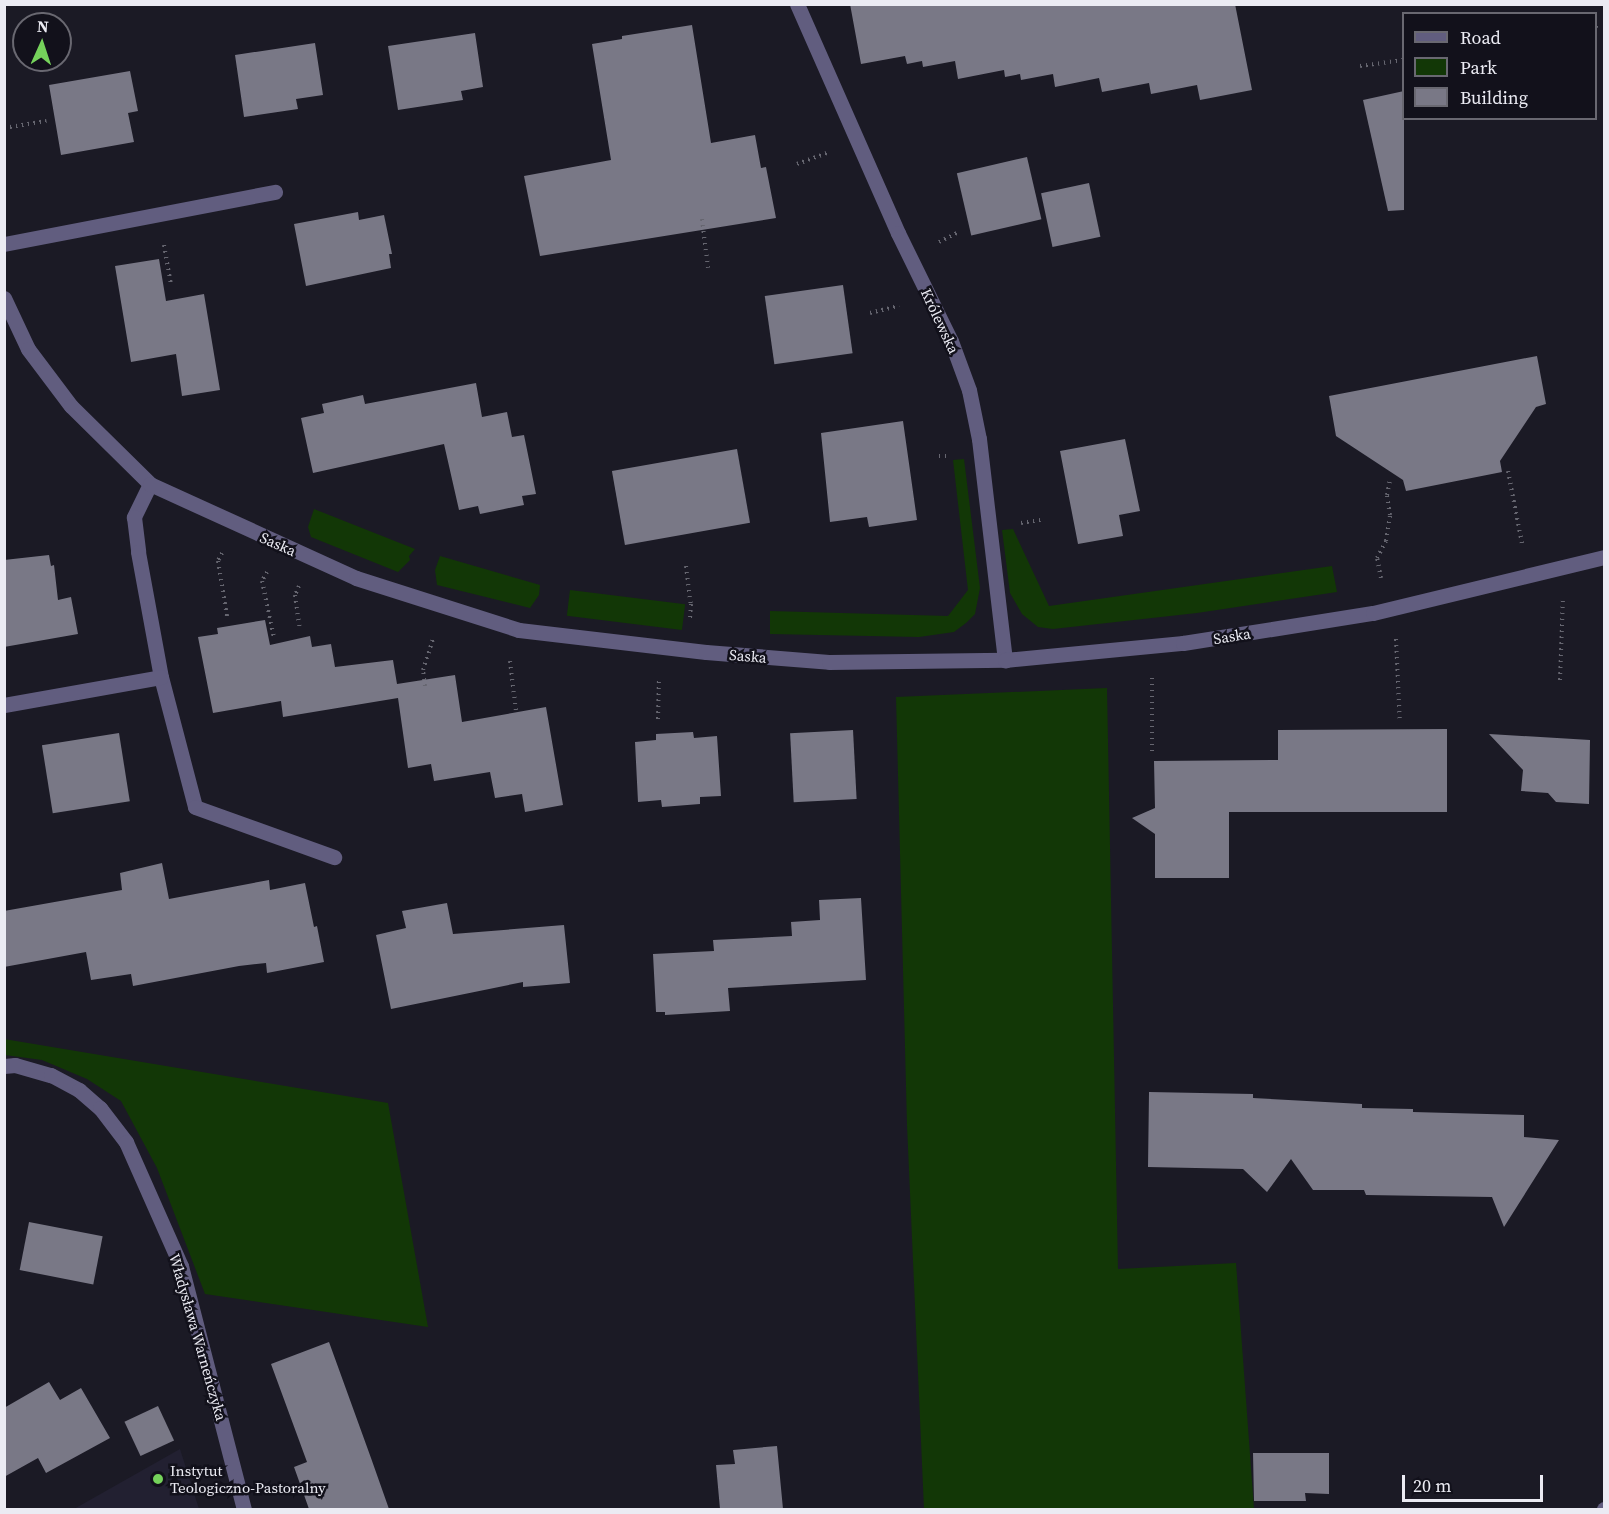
<!DOCTYPE html>
<meta charset="utf-8">
<style>
body{margin:0}
#map{position:relative;width:1609px;height:1514px;overflow:hidden;background:#1b1a25;font-family:"Source Serif 4",serif}
div>[style]{position:absolute}
.built>*{inset:0;background:#222031}
.green>*{inset:0;background:#123706;transform-origin:0 0}
.building>*{inset:0;background:#797886;transform-origin:0 0}
.path>*{height:4px;margin-top:-2px;transform-origin:0;background:repeating-linear-gradient(90deg,#666670 0 1.5px,transparent 0 6px)}
.lane>*{height:15px;margin:-7.5px;padding:0 7.5px;transform-origin:7.5px;border-radius:7.5px;background:#615d7f}
.street>*{height:15px;margin:-7.5px;padding:0 7.5px;transform-origin:7.5px;border-radius:7.5px;background:#615d7f}
.dots>*{width:16px;height:16px;translate:-50% -50%;box-sizing:border-box;border:3px solid #12111b;border-radius:50%}
span{translate:-50% -50%;white-space:nowrap;text-align:center;line-height:1.15;-webkit-text-stroke:5px #12111b;paint-order:stroke}
.street-label{font-size:15px;color:#ebebf3}
.poi-label{font-size:15px;color:#ebebf3}
.left{translate:0 -50%;text-align:left}
.frame{position:absolute;inset:0;border:6px solid #ebebf3;pointer-events:none}
.legend{position:absolute;left:1402px;top:12px;width:195px;height:108px;box-sizing:border-box;background:#12111b;border:2px solid #696871;margin:0;padding:8px 10px;list-style:none;font-size:18px;color:#ebebf3}
.legend li{display:flex;align-items:center;gap:12px;height:30px}
.legend b{width:30px;border:2px solid #696871}
.north{position:absolute;left:12px;top:12px;width:60px;height:60px;box-sizing:border-box;background:#12111b;border:2px solid #696871;border-radius:50%;rotate:3deg;font-size:16px;font-weight:700;line-height:24px;text-align:center;color:#ebebf3}
.north::after{content:'';display:block;margin:auto;width:21px;height:27px;background:#75d25b;clip-path:polygon(50% 0,100% 100%,50% 72%,0 100%)}
.scale{position:absolute;left:1402px;top:1475px;width:141px;height:27px;box-sizing:border-box;border:3px solid #ebebf3;border-top:0;padding-left:8px;font-size:18px;line-height:21px;white-space:nowrap;color:#ebebf3;-webkit-text-stroke:4px #12111b;paint-order:stroke}
</style>
<div id="map">
<div class="built">
<i style="clip-path:polygon(180px 1449px,199px 1509px,74px 1509px)"></i>
</div>
<div class="green">
<i style="clip-path:polygon(964px 459px,980px 588px,975px 614px,966px 623px,954px 632px,919px 637px,770px 634px,770px 611px,948px 616px,968px 590px,953px 460px)"></i>
<i style="clip-path:polygon(314px 509px,415px 549px,409px 556px,410px 560px,398px 572px,311px 537px,308px 527px)"></i>
<i style="clip-path:polygon(1013px 529px,1049px 606px,1332px 566px,1337px 592px,1197px 613px,1053px 629px,1038px 627px,1022px 614px,1010px 593px,1002px 530px)"></i>
<i style="clip-path:polygon(440px 556px,540px 585px,539px 595px,530px 608px,437px 585px,435px 570px)"></i>
<i style="left:570px;top:590px;width:116px;height:26px;rotate:7deg"></i>
<i style="clip-path:polygon(1107px 688px,1118px 1269px,1236px 1263px,1254px 1509px,924px 1509px,907px 1125px,896px 697px)"></i>
<i style="clip-path:polygon(4px 1039px,388px 1103px,428px 1327px,205px 1294px,157px 1168px,121px 1101px,87px 1079px,42px 1060px,5px 1055px)"></i>
</div>
<div class="building">
<i style="clip-path:polygon(850px 4px,1235px 4px,1252px 90px,1200px 100px,1197px 85px,1151px 94px,1149px 83px,1102px 92px,1099px 78px,1055px 87px,1053px 74px,1021px 80px,1020px 74px,1005px 77px,1004px 70px,958px 79px,955px 61px,923px 67px,922px 61px,907px 64px,905px 56px,861px 64px)"></i>
<i style="clip-path:polygon(692px 25px,711px 143px,755px 135px,761px 168px,766px 167px,776px 218px,540px 256px,524px 176px,611px 160px,592px 44px,622px 39px,622px 36px)"></i>
<i style="clip-path:polygon(475px 33px,483px 87px,461px 91px,463px 100px,398px 110px,388px 46px)"></i>
<i style="clip-path:polygon(315px 43px,323px 95px,296px 99px,298px 109px,244px 117px,235px 55px)"></i>
<i style="clip-path:polygon(130px 71px,138px 111px,128px 113px,134px 142px,61px 155px,49px 85px)"></i>
<i style="clip-path:polygon(1404px 91px,1404px 210px,1388px 211px,1363px 100px)"></i>
<i style="left:1027px;top:157px;width:64px;height:72px;rotate:77deg"></i>
<i style="left:1089px;top:183px;width:55px;height:49px;rotate:78deg"></i>
<i style="clip-path:polygon(358px 212px,359px 220px,384px 215px,392px 254px,389px 254px,391px 268px,306px 286px,294px 224px)"></i>
<i style="clip-path:polygon(159px 259px,166px 301px,204px 294px,220px 390px,182px 396px,176px 354px,131px 362px,115px 266px)"></i>
<i style="left:843px;top:285px;width:69px;height:79px;rotate:82deg"></i>
<i style="clip-path:polygon(1537px 356px,1546px 404px,1536px 407px,1500px 461px,1502px 472px,1406px 491px,1403px 480px,1336px 436px,1329px 396px)"></i>
<i style="clip-path:polygon(476px 383px,482px 417px,507px 412px,512px 437px,524px 435px,536px 494px,522px 496px,524px 505px,480px 514px,478px 506px,459px 510px,444px 444px,313px 473px,301px 418px,324px 413px,322px 404px,363px 395px,365px 404px)"></i>
<i style="clip-path:polygon(903px 421px,917px 520px,869px 527px,867px 517px,830px 522px,821px 433px)"></i>
<i style="clip-path:polygon(1125px 439px,1140px 511px,1119px 515px,1123px 536px,1078px 544px,1060px 451px)"></i>
<i style="left:737px;top:449px;width:75px;height:127px;rotate:80deg"></i>
<i style="clip-path:polygon(49px 555px,51px 566px,54px 565px,58px 600px,71px 597px,78px 634px,4px 647px,4px 560px)"></i>
<i style="clip-path:polygon(265px 620px,270px 645px,310px 636px,312px 647px,331px 644px,335px 667px,393px 660px,397px 684px,455px 675px,462px 722px,546px 707px,563px 805px,525px 812px,522px 794px,495px 798px,490px 772px,434px 781px,431px 764px,408px 768px,398px 698px,283px 717px,281px 701px,213px 713px,198px 637px,218px 634px,217px 628px)"></i>
<i style="clip-path:polygon(1447px 729px,1447px 812px,1229px 812px,1229px 878px,1155px 878px,1155px 834px,1132px 818px,1155px 808px,1154px 761px,1278px 760px,1278px 730px)"></i>
<i style="left:853px;top:730px;width:69px;height:63px;rotate:87deg"></i>
<i style="clip-path:polygon(693px 732px,694px 738px,717px 736px,721px 796px,700px 797px,700px 804px,662px 807px,661px 800px,638px 802px,635px 742px,656px 740px,656px 734px)"></i>
<i style="left:119px;top:733px;width:69px;height:78px;rotate:81deg"></i>
<i style="clip-path:polygon(1489px 734px,1590px 740px,1589px 804px,1556px 802px,1548px 793px,1521px 791px,1523px 770px)"></i>
<i style="clip-path:polygon(162px 863px,169px 899px,269px 880px,270px 890px,305px 883px,314px 927px,317px 926px,324px 962px,267px 973px,266px 963px,239px 966px,133px 986px,131px 974px,91px 980px,86px 952px,4px 967px,4px 911px,122px 890px,120px 873px)"></i>
<i style="clip-path:polygon(861px 898px,866px 980px,728px 988px,730px 1011px,665px 1015px,665px 1012px,656px 1012px,653px 954px,714px 951px,713px 940px,792px 936px,791px 922px,820px 920px,819px 900px)"></i>
<i style="clip-path:polygon(447px 903px,453px 934px,564px 925px,570px 983px,523px 987px,523px 982px,391px 1009px,376px 935px,406px 928px,402px 911px)"></i>
<i style="clip-path:polygon(1149px 1092px,1253px 1094px,1253px 1098px,1362px 1104px,1362px 1108px,1413px 1109px,1413px 1112px,1524px 1115px,1524px 1137px,1559px 1140px,1504px 1227px,1492px 1197px,1366px 1195px,1364px 1190px,1313px 1190px,1291px 1159px,1267px 1192px,1243px 1169px,1148px 1167px)"></i>
<i style="left:29px;top:1222px;width:75px;height:49px;rotate:11deg"></i>
<i style="clip-path:polygon(329px 1342px,371px 1458px,389px 1509px,309px 1509px,294px 1467px,307px 1462px,271px 1364px)"></i>
<i style="clip-path:polygon(49px 1382px,60px 1400px,81px 1388px,110px 1438px,46px 1473px,38px 1458px,4px 1477px,4px 1408px)"></i>
<i style="left:158px;top:1406px;width:38px;height:37px;rotate:65deg"></i>
<i style="clip-path:polygon(777px 1446px,783px 1509px,720px 1509px,716px 1465px,735px 1464px,733px 1450px)"></i>
<i style="clip-path:polygon(1253px 1453px,1329px 1453px,1329px 1494px,1305px 1493px,1306px 1501px,1254px 1501px)"></i>
</div>
<div class="path">
<i style="left:1596px;top:26px;width:4px;rotate:-14deg"></i>
<i style="left:1360px;top:66px;width:44px;rotate:-7.8deg"></i>
<i style="left:4px;top:128px;width:43px;rotate:-9.5deg"></i>
<i style="left:797px;top:164px;width:33px;rotate:-20deg"></i>
<i style="left:702px;top:219px;width:49px;rotate:83deg"></i>
<i style="left:939px;top:242px;width:20px;rotate:-27deg"></i>
<i style="left:164px;top:245px;width:39px;rotate:80deg"></i>
<i style="left:870px;top:313px;width:30px;rotate:-14deg"></i>
<i style="left:939px;top:456px;width:11px"></i>
<i style="left:1508px;top:471px;width:74px;rotate:79.1deg"></i>
<i style="left:1021px;top:523px;width:20px;rotate:-9deg"></i>
<i style="left:222px;top:553px;width:9px;rotate:117deg"></i>
<i style="left:218px;top:561px;width:56px;rotate:80.7deg"></i>
<i style="left:686px;top:566px;width:38px;rotate:83deg"></i>
<i style="left:691px;top:604px;width:15px;rotate:94deg"></i>
<i style="left:267px;top:572px;width:10px;rotate:119deg"></i>
<i style="left:262px;top:581px;width:58px;rotate:78.1deg"></i>
<i style="left:1381px;top:578px;width:20px;rotate:-101deg"></i>
<i style="left:1377px;top:558px;width:19px;rotate:-62deg"></i>
<i style="left:1386px;top:541px;width:26px;rotate:-81deg"></i>
<i style="left:1390px;top:515px;width:20px;rotate:-99deg"></i>
<i style="left:1387px;top:495px;width:15px;rotate:-79deg"></i>
<i style="left:299px;top:586px;width:10px;rotate:114deg"></i>
<i style="left:295px;top:595px;width:34px;rotate:82deg"></i>
<i style="left:1396px;top:639px;width:84px;rotate:87.3deg"></i>
<i style="left:510px;top:661px;width:50px;rotate:83.2deg"></i>
<i style="left:1152px;top:678px;width:77px;rotate:90deg"></i>
<i style="left:1560px;top:680px;width:81px;rotate:-87.9deg"></i>
<i style="left:425px;top:686px;width:16px;rotate:-97deg"></i>
<i style="left:423px;top:670px;width:35px;rotate:-72deg"></i>
<i style="left:658px;top:719px;width:41px;rotate:-88.6deg"></i>
</div>
<div class="lane">
<i style="left:4px;top:244px;width:276px;rotate:-10.9deg"></i>
<i style="left:150px;top:484px;width:37px;rotate:116deg"></i>
<i style="left:134px;top:517px;width:35px;rotate:83deg"></i>
<i style="left:138px;top:552px;width:127px;rotate:79.6deg"></i>
<i style="left:161px;top:677px;width:134px;rotate:75.3deg"></i>
<i style="left:195px;top:807px;width:148px;rotate:19.8deg"></i>
<i style="left:4px;top:705px;width:159px;rotate:-10.1deg"></i>
</div>
<div class="street">
<i style="left:797px;top:4px;width:250px;rotate:66.2deg"></i>
<i style="left:898px;top:233px;width:120px;rotate:63.9deg"></i>
<i style="left:951px;top:341px;width:52px;rotate:69.8deg"></i>
<i style="left:969px;top:390px;width:50px;rotate:78.5deg"></i>
<i style="left:979px;top:439px;width:223px;rotate:83.3deg"></i>
<i style="left:4px;top:298px;width:56px;rotate:64.8deg"></i>
<i style="left:28px;top:349px;width:71px;rotate:53deg"></i>
<i style="left:71px;top:406px;width:111px;rotate:44.6deg"></i>
<i style="left:150px;top:484px;width:226px;rotate:24.5deg"></i>
<i style="left:356px;top:578px;width:171px;rotate:17.7deg"></i>
<i style="left:519px;top:630px;width:188px;rotate:6.7deg"></i>
<i style="left:706px;top:652px;width:123px;rotate:4.6deg"></i>
<i style="left:829px;top:662px;width:176px;rotate:-0.7deg"></i>
<i style="left:1005px;top:660px;width:179px;rotate:-5.5deg"></i>
<i style="left:1183px;top:643px;width:192px;rotate:-9deg"></i>
<i style="left:1373px;top:613px;width:238px;rotate:-13.6deg"></i>
<i style="left:4px;top:1066px;width:11px;rotate:-5deg"></i>
<i style="left:15px;top:1065px;width:37px;rotate:16deg"></i>
<i style="left:51px;top:1075px;width:32px;rotate:28deg"></i>
<i style="left:79px;top:1090px;width:28px;rotate:41deg"></i>
<i style="left:100px;top:1108px;width:43px;rotate:52.6deg"></i>
<i style="left:126px;top:1142px;width:136px;rotate:66.1deg"></i>
<i style="left:181px;top:1266px;width:252px;rotate:75.5deg"></i>
<i style="left:1604px;top:1510px;width:1px;rotate:-90deg"></i>
</div>
<div class="dots">
<i style="left:158px;top:1479px;background:#75d25b"></i>
</div>
<div class="street-label">
<span style="left:940px;top:321px;rotate:65deg">Królewska</span>
<span style="left:278px;top:544px;rotate:24deg">Saska</span>
<span style="left:1232px;top:636px;rotate:-9deg">Saska</span>
<span style="left:748px;top:656px;rotate:5deg">Saska</span>
<span style="left:198px;top:1337px;rotate:74deg">Władysława Warneńczyka</span>
</div>
<div class="poi-label">
<span class="left" style="left:170px;top:1479px">Instytut<br>Teologiczno-Pastoralny</span>
</div>
<div class="frame"></div>
<ul class="legend">
<li><b style="height:8px;background:#615d7f"></b>Road</li>
<li><b style="height:16px;background:#123706"></b>Park</li>
<li><b style="height:16px;background:#797886"></b>Building</li>
</ul>
<div class="north">N</div>
<div class="scale">20 m</div>
</div>
